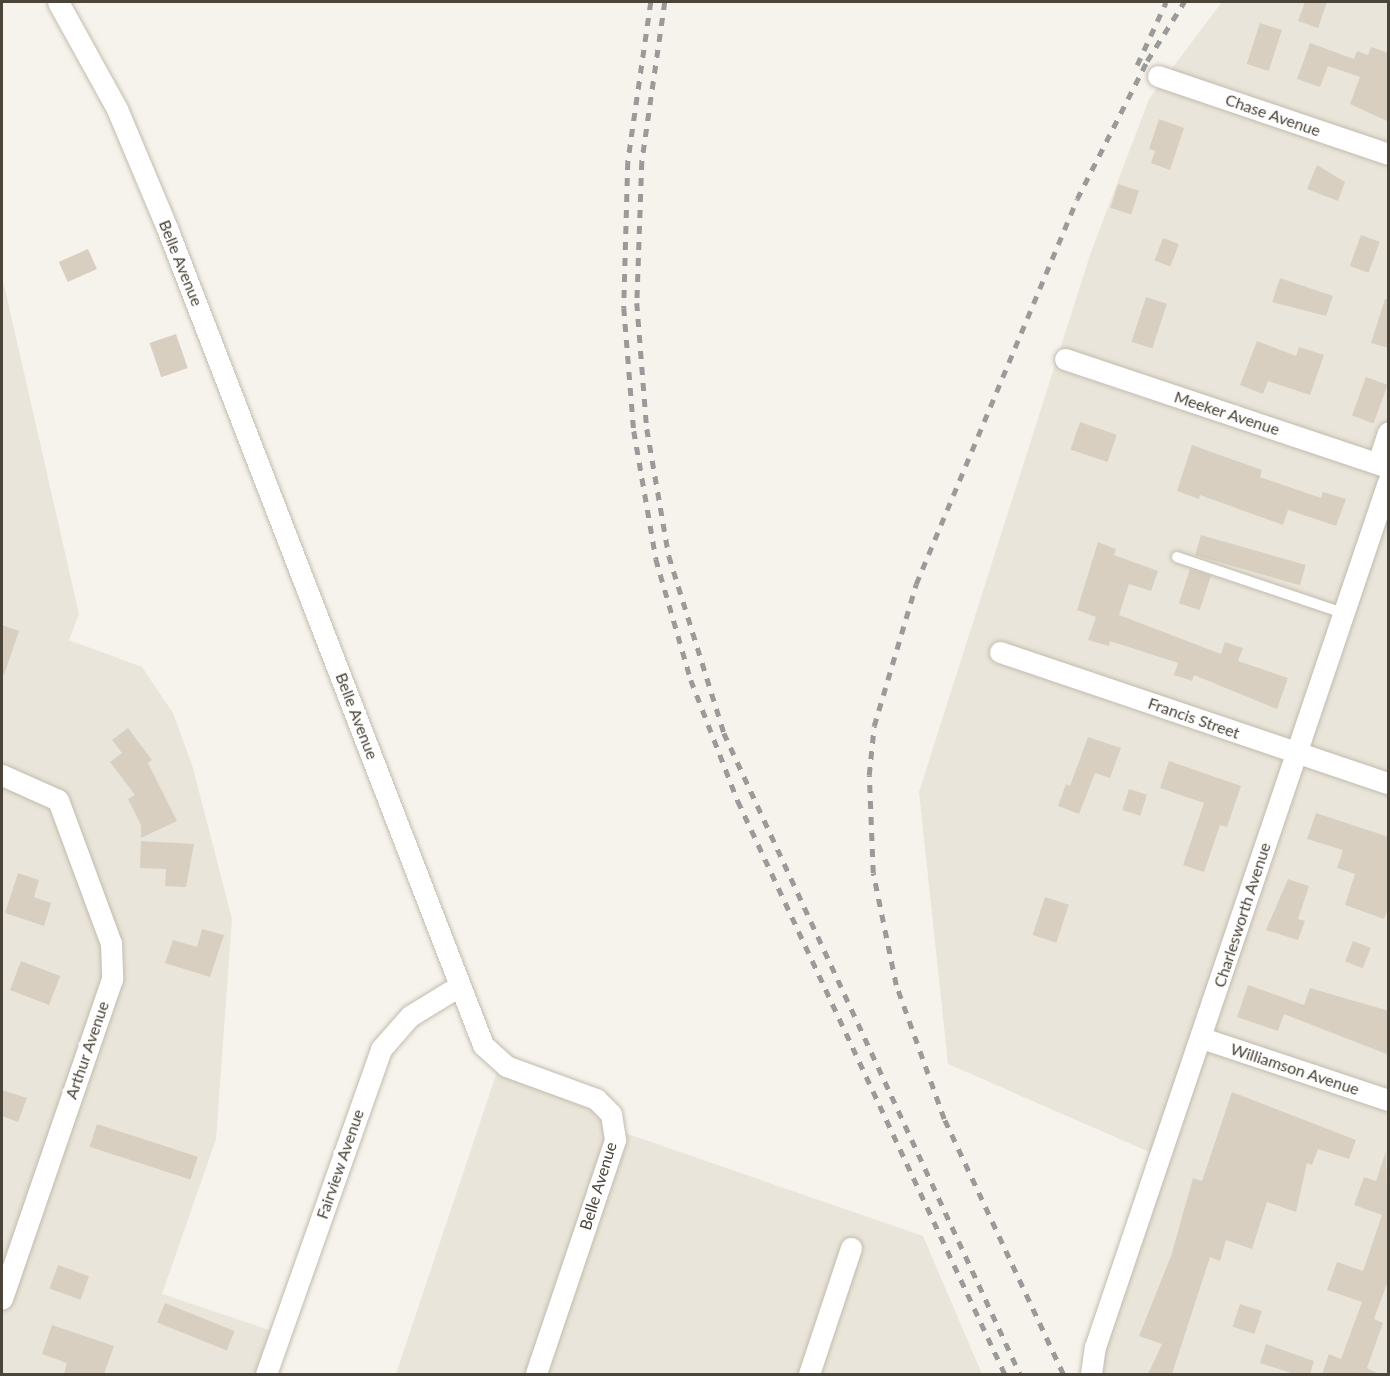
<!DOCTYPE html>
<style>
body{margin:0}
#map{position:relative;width:1390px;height:1376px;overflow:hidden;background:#f6f3ec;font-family:Lato,sans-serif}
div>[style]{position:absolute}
.residential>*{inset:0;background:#eae5da}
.building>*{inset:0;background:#d8cfc1;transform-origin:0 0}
.roads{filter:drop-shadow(0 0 2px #c2bbae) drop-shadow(0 0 2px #c2bbae)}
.lane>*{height:10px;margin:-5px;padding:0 5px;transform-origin:5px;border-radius:5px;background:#fff}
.street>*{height:21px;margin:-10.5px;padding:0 10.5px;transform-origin:10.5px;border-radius:10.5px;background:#fff}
.rail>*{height:4.5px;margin-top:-2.25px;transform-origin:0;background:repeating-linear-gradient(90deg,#9a9a9a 0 8px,transparent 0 16px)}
span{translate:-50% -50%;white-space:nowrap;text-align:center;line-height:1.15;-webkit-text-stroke:6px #fff;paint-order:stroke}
.street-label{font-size:16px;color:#4b4439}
.frame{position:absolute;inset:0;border:3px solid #4b4439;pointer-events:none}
</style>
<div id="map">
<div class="residential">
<i style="clip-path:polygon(1222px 2px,1388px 2px,1388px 1374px,1089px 1374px,1163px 1158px,948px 1064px,919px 792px,1090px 255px,1149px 99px)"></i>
<i style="clip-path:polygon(2px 276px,79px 614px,69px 640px,142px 667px,173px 713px,193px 768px,232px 919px,216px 1139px,162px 1294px,275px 1332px,260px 1374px,2px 1374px)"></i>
<i style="clip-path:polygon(502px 1057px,594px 1091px,619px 1131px,923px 1236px,982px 1374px,396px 1374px)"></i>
</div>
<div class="building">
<i style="clip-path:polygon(1305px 2px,1327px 2px,1318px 28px,1298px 21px)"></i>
<i style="left:1260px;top:23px;width:23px;height:43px;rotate:18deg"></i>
<i style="clip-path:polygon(1310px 43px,1354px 59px,1357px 51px,1368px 55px,1371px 47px,1389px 53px,1389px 122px,1350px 104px,1360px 77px,1328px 66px,1320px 87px,1297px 79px)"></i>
<i style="clip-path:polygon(1159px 119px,1184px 128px,1170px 170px,1151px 163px,1155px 151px,1149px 149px)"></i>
<i style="clip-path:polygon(1317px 165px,1345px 182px,1338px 201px,1307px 189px)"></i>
<i style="left:1118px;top:184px;width:22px;height:25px;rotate:18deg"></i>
<i style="left:1361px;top:235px;width:20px;height:33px;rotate:20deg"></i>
<i style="left:1163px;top:238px;width:17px;height:24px;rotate:21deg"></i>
<i style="left:88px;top:249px;width:22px;height:32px;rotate:66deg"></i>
<i style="clip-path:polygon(1280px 278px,1333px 296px,1326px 316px,1272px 302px)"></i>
<i style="left:1146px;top:297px;width:22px;height:47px;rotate:18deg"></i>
<i style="clip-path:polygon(1385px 299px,1389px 299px,1389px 348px,1371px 343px)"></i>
<i style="left:176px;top:334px;width:36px;height:28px;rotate:71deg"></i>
<i style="clip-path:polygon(1257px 341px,1296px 356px,1299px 347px,1324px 355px,1310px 395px,1268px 381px,1263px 394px,1240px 385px)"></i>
<i style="left:1366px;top:377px;width:23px;height:41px;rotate:20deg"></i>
<i style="left:1080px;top:422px;width:39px;height:29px;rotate:19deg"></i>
<i style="clip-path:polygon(1192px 445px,1262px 470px,1260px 477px,1321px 498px,1323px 492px,1346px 499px,1336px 526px,1288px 510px,1283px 525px,1200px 495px,1199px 499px,1177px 491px)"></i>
<i style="left:1201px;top:535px;width:109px;height:21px;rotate:16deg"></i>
<i style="clip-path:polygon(1098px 542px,1116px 549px,1114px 555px,1158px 571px,1151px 591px,1129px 584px,1119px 615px,1221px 654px,1225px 642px,1243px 648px,1238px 661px,1288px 678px,1277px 709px,1194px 675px,1192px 681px,1174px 675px,1178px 663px,1110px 641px,1109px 646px,1088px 640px,1096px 617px,1077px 610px)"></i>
<i style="left:1190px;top:569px;width:22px;height:36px;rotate:18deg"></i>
<i style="clip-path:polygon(2px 625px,19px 631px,4px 675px,2px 674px)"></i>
<i style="clip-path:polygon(128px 728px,152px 760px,148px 763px,177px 821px,141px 838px,141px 825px,128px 799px,135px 795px,110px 762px,122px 753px,112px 740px)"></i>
<i style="clip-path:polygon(1088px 737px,1121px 748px,1110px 778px,1095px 773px,1079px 814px,1058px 806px,1066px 784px,1070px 786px)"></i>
<i style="clip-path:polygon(1169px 761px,1241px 786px,1227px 827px,1220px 825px,1204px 872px,1183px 865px,1204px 803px,1160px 788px)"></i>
<i style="left:1129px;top:789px;width:19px;height:22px;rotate:18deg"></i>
<i style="clip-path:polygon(1316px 813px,1389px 837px,1389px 906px,1384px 919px,1345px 905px,1355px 874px,1337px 868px,1343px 850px,1307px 839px)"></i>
<i style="clip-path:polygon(141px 841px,194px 844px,186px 887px,165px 886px,166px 869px,140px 868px)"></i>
<i style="clip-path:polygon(18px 873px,39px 880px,34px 897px,51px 903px,44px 926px,5px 913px)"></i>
<i style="clip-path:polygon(1288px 879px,1309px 886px,1298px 919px,1305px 921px,1298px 940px,1266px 930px)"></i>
<i style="left:1045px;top:897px;width:25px;height:40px;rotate:18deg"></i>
<i style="clip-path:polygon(202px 929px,224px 935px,210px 977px,165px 963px,173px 940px,197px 947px)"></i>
<i style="left:1353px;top:941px;width:19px;height:22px;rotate:21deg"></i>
<i style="left:21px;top:961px;width:42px;height:31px;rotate:21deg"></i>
<i style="clip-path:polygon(1248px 985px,1304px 1005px,1310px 988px,1389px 1011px,1389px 1055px,1284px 1014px,1278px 1031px,1237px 1017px)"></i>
<i style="clip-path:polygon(2px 1090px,27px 1098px,18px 1122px,2px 1116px)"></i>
<i style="clip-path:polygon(1232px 1092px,1356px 1140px,1349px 1159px,1318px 1149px,1312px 1165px,1307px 1163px,1296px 1212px,1267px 1202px,1252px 1249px,1226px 1240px,1220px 1261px,1210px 1257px,1172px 1374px,1148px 1374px,1162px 1344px,1139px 1336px,1171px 1256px,1193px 1178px,1202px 1181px)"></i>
<i style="left:97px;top:1124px;width:106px;height:24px;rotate:18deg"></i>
<i style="clip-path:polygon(1386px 1151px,1389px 1278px,1374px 1319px,1383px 1323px,1367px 1368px,1379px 1374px,1322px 1374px,1329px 1354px,1341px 1359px,1362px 1302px,1327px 1290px,1337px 1262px,1363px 1271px,1382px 1215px,1354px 1205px,1364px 1177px,1376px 1181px)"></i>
<i style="left:58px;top:1265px;width:33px;height:25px;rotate:20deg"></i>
<i style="left:165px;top:1303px;width:75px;height:21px;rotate:22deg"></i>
<i style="left:1240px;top:1304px;width:23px;height:24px;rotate:18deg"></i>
<i style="clip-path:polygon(52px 1325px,114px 1346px,104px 1374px,64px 1374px,67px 1363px,42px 1354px)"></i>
<i style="clip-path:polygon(1266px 1344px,1314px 1361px,1310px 1374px,1294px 1374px,1260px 1363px)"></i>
</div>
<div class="roads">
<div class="lane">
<i style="left:1177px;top:557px;width:175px;rotate:18.6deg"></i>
</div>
<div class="street">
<i style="left:58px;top:2px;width:122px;rotate:61.1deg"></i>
<i style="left:117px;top:109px;width:129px;rotate:67.2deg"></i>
<i style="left:167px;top:228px;width:876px;rotate:68.85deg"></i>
<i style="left:483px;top:1045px;width:31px;rotate:42deg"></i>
<i style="left:506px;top:1066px;width:96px;rotate:20.1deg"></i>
<i style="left:596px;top:1099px;width:21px;rotate:45deg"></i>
<i style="left:611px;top:1114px;width:26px;rotate:81deg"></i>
<i style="left:615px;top:1140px;width:247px;rotate:108.7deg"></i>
<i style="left:1158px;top:76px;width:243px;rotate:18.7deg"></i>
<i style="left:1065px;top:359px;width:341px;rotate:18.5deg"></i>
<i style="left:1378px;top:463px;width:32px;rotate:-72deg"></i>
<i style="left:1000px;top:652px;width:410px;rotate:18.7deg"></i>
<i style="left:2px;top:775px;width:61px;rotate:24.1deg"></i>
<i style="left:58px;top:800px;width:153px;rotate:69.7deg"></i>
<i style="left:111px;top:943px;width:36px;rotate:88deg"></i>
<i style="left:112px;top:979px;width:338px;rotate:109deg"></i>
<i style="left:1202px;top:1038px;width:196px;rotate:18.4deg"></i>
<i style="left:266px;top:1374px;width:345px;rotate:-70.5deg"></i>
<i style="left:381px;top:1049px;width:44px;rotate:-48.7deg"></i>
<i style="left:410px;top:1016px;width:57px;rotate:-31.5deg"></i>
<i style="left:809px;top:1374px;width:133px;rotate:-71.6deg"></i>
<i style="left:1091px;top:1374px;width:27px;rotate:-82deg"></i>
<i style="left:1095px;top:1347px;width:913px;rotate:-71.29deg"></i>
</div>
</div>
<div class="rail">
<i style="left:651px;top:2px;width:162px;rotate:98.2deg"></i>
<i style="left:628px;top:162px;width:146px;rotate:91.6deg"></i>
<i style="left:624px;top:308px;width:123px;rotate:85.4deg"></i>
<i style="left:634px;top:431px;width:130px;rotate:80.2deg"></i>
<i style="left:656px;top:559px;width:126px;rotate:73.9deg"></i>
<i style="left:691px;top:680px;width:130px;rotate:68.8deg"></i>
<i style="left:738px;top:801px;width:632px;rotate:65.02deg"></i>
<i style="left:665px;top:2px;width:162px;rotate:98.2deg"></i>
<i style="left:642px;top:162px;width:141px;rotate:92deg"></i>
<i style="left:637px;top:303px;width:126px;rotate:85.5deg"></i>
<i style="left:647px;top:429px;width:129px;rotate:80.2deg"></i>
<i style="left:669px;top:556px;width:185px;rotate:72.7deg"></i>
<i style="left:724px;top:733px;width:706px;rotate:65.21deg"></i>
<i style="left:1137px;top:65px;width:69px;rotate:-65.3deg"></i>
<i style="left:1063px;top:1374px;width:281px;rotate:-115deg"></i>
<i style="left:944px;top:1119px;width:142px;rotate:-109.7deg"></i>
<i style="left:896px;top:985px;width:114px;rotate:-101.6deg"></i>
<i style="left:873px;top:873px;width:98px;rotate:-92.3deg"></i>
<i style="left:869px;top:775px;width:49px;rotate:-84.2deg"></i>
<i style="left:874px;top:726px;width:148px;rotate:-73.5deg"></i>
<i style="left:916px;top:584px;width:417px;rotate:-67.3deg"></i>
<i style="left:1077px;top:199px;width:155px;rotate:-63.1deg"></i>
<i style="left:1147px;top:61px;width:70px;rotate:-57.9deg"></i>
</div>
<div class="street-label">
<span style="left:1273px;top:115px;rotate:19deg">Chase Avenue</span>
<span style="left:181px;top:263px;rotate:68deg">Belle Avenue</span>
<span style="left:1227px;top:413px;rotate:18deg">Meeker Avenue</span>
<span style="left:357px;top:716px;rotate:69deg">Belle Avenue</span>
<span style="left:1194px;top:718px;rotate:19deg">Francis Street</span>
<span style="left:1242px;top:915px;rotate:-72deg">Charlesworth Avenue</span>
<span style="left:87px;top:1050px;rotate:-71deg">Arthur Avenue</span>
<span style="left:1295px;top:1069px;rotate:18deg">Williamson Avenue</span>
<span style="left:340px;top:1164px;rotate:-71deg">Fairview Avenue</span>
<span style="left:598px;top:1186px;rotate:-73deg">Belle Avenue</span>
</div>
<div class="frame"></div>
</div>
